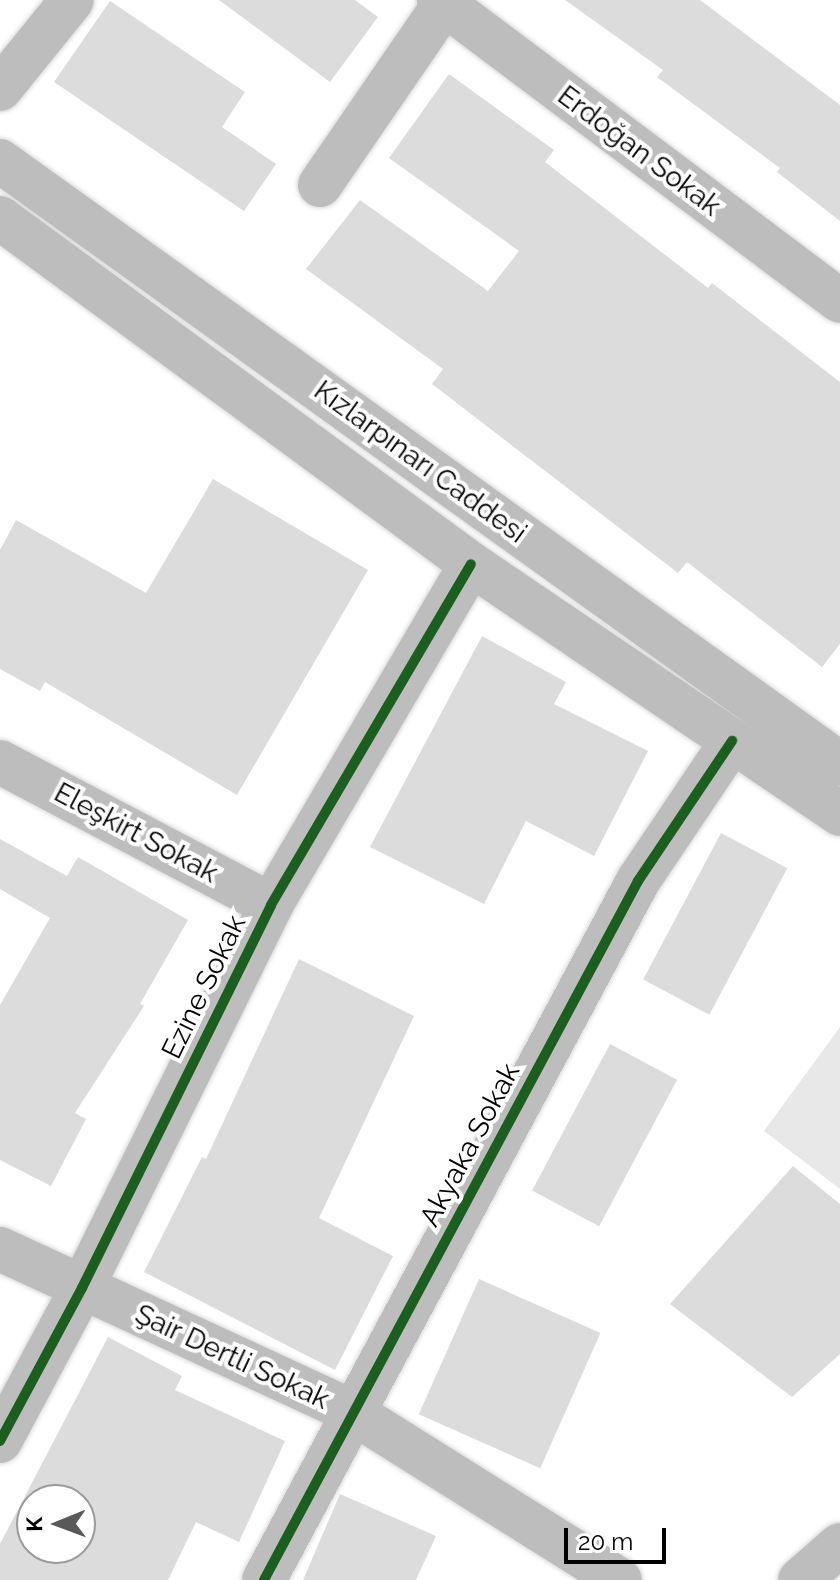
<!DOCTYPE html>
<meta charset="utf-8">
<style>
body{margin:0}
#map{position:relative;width:840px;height:1580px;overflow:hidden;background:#fff;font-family:Raleway,sans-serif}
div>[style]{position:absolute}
.green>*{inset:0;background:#e8e8e8}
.building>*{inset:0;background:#dcdcdc;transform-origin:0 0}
.roads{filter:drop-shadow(0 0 2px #dbdbdb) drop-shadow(0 0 2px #dbdbdb)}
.minor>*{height:44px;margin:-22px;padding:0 22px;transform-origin:22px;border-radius:22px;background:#bdbdbd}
.major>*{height:44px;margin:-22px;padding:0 22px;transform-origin:22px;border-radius:22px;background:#bdbdbd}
.cycleway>*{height:10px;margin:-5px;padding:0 5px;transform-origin:5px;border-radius:5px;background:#1b5e20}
span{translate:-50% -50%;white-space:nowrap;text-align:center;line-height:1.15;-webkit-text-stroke:8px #fff;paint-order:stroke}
.street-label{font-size:28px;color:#000}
.north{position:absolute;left:16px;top:1484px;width:80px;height:80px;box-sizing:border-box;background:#fff;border:2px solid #999;border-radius:50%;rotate:269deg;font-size:22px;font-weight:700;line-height:32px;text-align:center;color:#000}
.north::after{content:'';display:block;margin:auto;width:28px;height:36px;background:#595959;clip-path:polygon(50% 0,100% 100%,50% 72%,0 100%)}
.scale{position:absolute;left:564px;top:1528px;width:102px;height:36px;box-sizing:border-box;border:4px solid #000;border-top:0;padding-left:10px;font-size:24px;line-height:28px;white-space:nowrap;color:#000;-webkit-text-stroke:6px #fff;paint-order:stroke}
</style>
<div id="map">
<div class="green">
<i style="clip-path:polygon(840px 1027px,840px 1189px,764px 1131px)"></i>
</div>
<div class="building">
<i style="clip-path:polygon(219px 0,355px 0,378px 17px,330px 82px)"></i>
<i style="clip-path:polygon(565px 0,700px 0,840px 105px,840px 221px,777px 172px,780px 168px,657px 77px,663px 70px)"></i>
<i style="clip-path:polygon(110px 1px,245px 92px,222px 127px,276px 164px,244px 211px,54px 82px)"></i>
<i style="clip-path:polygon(449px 74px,554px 150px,545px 162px,708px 288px,712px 283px,840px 382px,840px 644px,822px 667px,687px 562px,678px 573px,432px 384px,443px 369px,306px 269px,360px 200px,488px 291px,519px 251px,389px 158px)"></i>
<i style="clip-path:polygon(213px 479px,368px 570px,237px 795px,45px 682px,40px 691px,0 669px,0 550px,16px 520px,146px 593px)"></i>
<i style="clip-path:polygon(482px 636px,566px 682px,554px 704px,648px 751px,594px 856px,526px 821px,484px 904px,370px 847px)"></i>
<i style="left:721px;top:833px;width:75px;height:166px;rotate:28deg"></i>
<i style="clip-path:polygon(0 839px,67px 876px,78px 857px,188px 920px,140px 1004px,144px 1006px,75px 1113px,86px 1119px,51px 1186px,0 1160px,0 1005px,50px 918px,0 889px)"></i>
<i style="clip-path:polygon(299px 959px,414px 1016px,319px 1218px,393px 1256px,335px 1370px,144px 1272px,202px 1157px,206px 1159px)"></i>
<i style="left:610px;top:1044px;width:76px;height:166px;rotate:28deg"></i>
<i style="clip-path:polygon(793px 1166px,840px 1204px,840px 1354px,792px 1397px,670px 1304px)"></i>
<i style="left:479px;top:1279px;width:133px;height:148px;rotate:24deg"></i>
<i style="clip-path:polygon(evenodd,108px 1337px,182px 1376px,175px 1390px,285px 1441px,239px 1542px,196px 1522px,168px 1580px,0 1580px,0 1544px,108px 1337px,32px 1500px,80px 1500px,80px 1548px,32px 1548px,32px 1500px)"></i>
<i style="clip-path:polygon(340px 1494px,436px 1536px,416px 1580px,303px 1580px)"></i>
</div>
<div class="roads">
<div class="minor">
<i style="left:439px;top:0;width:501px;rotate:36.89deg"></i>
<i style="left:0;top:89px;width:114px;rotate:-51deg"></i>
<i style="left:320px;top:185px;width:224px;rotate:-55.5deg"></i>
<i style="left:0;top:762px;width:306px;rotate:27.8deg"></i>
<i style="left:0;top:1249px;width:388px;rotate:24.8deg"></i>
<i style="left:352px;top:1412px;width:316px;rotate:32.1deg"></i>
<i style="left:0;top:1441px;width:174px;rotate:-61.8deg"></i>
<i style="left:82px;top:1288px;width:427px;rotate:-63.7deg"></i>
<i style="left:271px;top:905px;width:395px;rotate:-59.6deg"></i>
<i style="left:264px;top:1580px;width:793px;rotate:-61.85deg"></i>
<i style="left:638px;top:881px;width:169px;rotate:-56.1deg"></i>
<i style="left:800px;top:1580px;width:53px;rotate:-41.2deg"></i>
</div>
<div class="major">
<i style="left:0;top:161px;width:1034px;rotate:35.67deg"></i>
<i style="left:0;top:218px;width:584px;rotate:36.3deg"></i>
<i style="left:471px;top:564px;width:446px;rotate:34.1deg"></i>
</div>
</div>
<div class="cycleway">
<i style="left:0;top:1441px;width:174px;rotate:-61.8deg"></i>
<i style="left:82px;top:1288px;width:427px;rotate:-63.7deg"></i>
<i style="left:271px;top:905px;width:395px;rotate:-59.6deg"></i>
<i style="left:264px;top:1580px;width:793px;rotate:-61.85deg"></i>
<i style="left:638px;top:881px;width:169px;rotate:-56.1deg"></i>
</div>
<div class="street-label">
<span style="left:639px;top:151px;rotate:37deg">Erdoğan Sokak</span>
<span style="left:420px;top:462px;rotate:36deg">Kızlarpınarı Caddesi</span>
<span style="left:136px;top:833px;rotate:28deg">Eleşkirt Sokak</span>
<span style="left:204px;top:987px;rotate:-64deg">Ezine Sokak</span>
<span style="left:470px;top:1145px;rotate:-62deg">Akyaka Sokak</span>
<span style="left:232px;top:1357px;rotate:25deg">Şair Dertli Sokak</span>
</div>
<div class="north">K</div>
<div class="scale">20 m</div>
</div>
